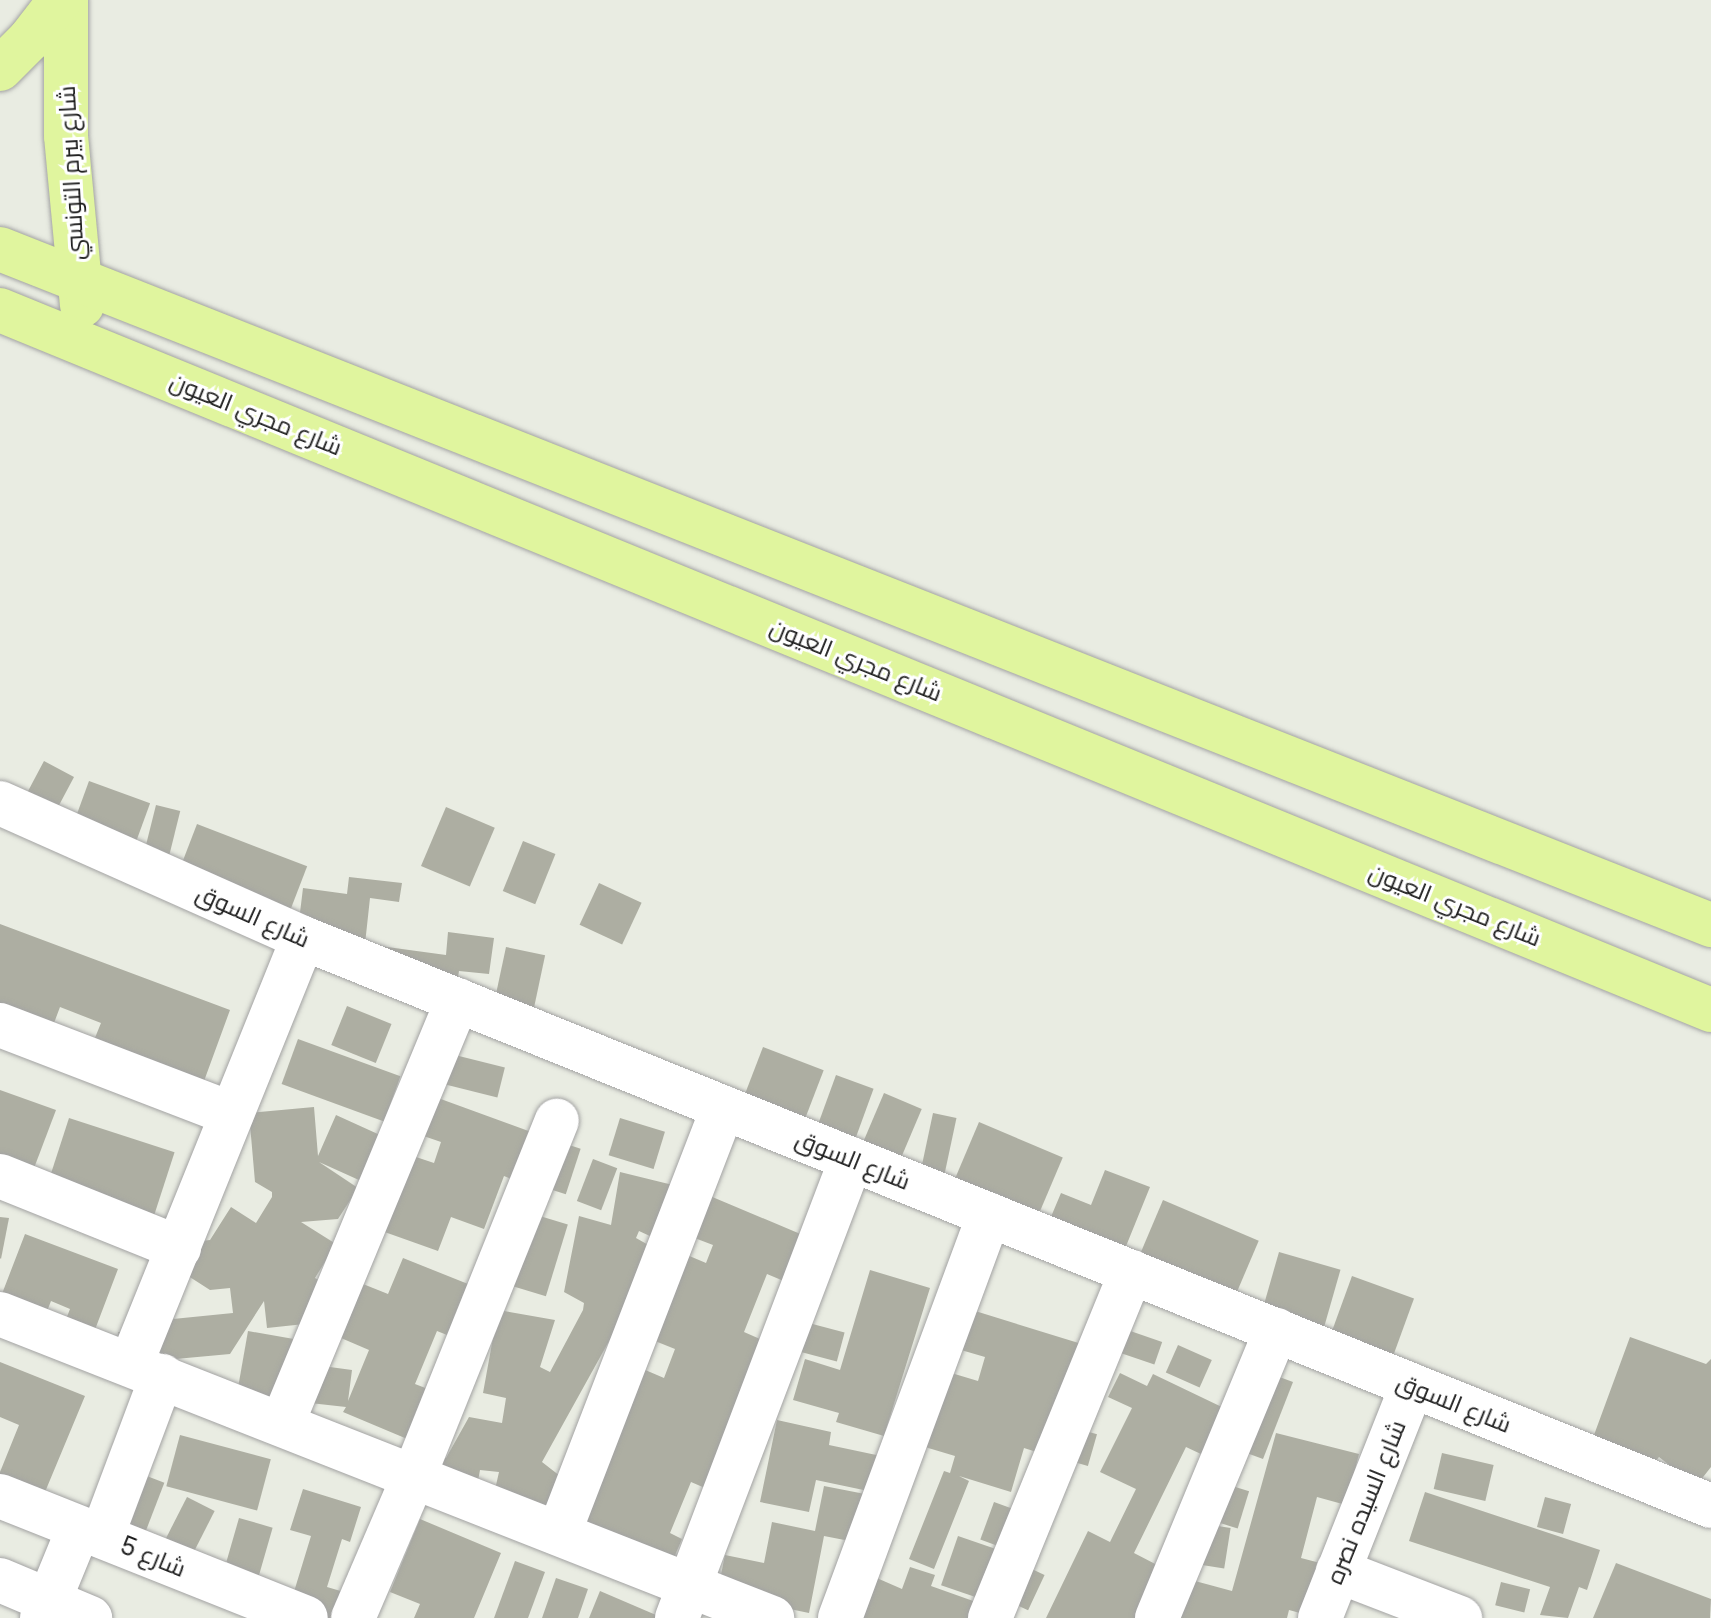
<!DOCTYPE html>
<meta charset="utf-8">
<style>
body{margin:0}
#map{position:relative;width:1711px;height:1618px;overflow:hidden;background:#e9ece2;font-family:Poppins,Cairo,sans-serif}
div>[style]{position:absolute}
.building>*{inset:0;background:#adaea2;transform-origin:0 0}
.roads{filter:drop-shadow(0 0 2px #a3a3a3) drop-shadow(0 0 2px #a3a3a3)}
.minor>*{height:44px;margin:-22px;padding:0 22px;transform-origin:22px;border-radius:22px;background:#fff}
.primary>*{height:44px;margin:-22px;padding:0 22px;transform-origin:22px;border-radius:22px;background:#e0f59e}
span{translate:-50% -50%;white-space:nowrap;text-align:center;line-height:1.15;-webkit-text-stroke:6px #fff;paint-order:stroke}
.street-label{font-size:24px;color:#1c1c1c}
</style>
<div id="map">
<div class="building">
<i style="left:44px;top:761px;width:34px;height:54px;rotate:28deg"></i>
<i style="left:89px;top:781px;width:65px;height:61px;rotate:20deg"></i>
<i style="left:156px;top:805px;width:25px;height:81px;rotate:14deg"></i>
<i style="left:446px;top:807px;width:53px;height:64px;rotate:23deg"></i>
<i style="left:197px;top:824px;width:118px;height:74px;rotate:21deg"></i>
<i style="left:523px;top:841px;width:35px;height:54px;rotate:22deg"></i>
<i style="clip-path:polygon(349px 877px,402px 883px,399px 902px,370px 898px,365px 944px,446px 955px,448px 932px,494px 938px,489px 974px,459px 971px,457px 983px,294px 962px,303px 888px,347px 894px)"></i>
<i style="left:599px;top:883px;width:47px;height:46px;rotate:25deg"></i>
<i style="clip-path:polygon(0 924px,230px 1010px,200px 1092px,90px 1050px,101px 1023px,60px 1007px,45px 1047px,0 1030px)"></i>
<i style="left:506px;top:947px;width:40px;height:65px;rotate:12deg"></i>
<i style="left:347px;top:1006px;width:48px;height:42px;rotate:22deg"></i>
<i style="left:298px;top:1039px;width:109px;height:48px;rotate:20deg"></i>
<i style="left:763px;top:1047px;width:65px;height:64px;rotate:21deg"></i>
<i style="left:435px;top:1050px;width:72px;height:31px;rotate:14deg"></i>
<i style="left:836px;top:1075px;width:40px;height:70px;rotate:20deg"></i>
<i style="clip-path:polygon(0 1090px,56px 1110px,28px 1184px,0 1174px)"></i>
<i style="left:884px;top:1093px;width:41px;height:71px;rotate:23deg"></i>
<i style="clip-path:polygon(427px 1094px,534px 1133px,516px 1181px,504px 1176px,484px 1229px,451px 1217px,438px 1251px,379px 1230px,407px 1154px,434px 1163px,441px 1142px,412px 1132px)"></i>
<i style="clip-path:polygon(314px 1107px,318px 1156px,336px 1115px,391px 1140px,370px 1185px,319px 1162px,358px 1188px,338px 1219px,301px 1222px,336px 1244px,315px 1278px,335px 1290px,314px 1323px,267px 1328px,264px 1301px,230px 1354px,121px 1364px,118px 1332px,168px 1328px,173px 1319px,233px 1313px,230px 1288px,210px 1290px,182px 1272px,201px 1241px,210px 1240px,231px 1207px,256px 1223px,272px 1197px,272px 1192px,255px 1182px,249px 1113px)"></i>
<i style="left:933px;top:1113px;width:24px;height:68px;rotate:12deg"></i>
<i style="left:69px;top:1118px;width:111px;height:84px;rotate:18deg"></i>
<i style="left:620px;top:1118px;width:47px;height:39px;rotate:17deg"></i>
<i style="left:979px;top:1122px;width:91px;height:77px;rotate:23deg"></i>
<i style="left:554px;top:1140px;width:28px;height:48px;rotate:18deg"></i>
<i style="left:593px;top:1159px;width:26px;height:45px;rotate:21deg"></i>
<i style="clip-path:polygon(1105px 1170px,1150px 1187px,1120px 1261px,1045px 1231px,1061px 1193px,1091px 1205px)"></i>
<i style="clip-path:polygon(620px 1172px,685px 1188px,665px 1243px,639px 1231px,636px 1238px,659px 1251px,542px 1462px,560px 1476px,552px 1522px,492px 1503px,499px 1472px,480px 1470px,475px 1497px,430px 1455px,446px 1458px,469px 1417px,502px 1423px,506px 1398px,483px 1393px,498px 1310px,555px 1320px,540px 1367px,550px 1372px,583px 1310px,584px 1303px,564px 1292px,579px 1216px,611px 1225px)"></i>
<i style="clip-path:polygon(710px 1196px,817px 1241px,798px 1287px,767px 1274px,744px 1332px,774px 1345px,712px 1491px,691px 1482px,670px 1533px,682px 1539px,670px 1567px,569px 1525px,636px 1366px,664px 1378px,675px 1349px,645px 1337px,680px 1252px,706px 1263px,713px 1245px,692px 1237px)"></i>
<i style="left:1163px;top:1200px;width:104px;height:67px;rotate:23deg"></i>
<i style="left:520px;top:1210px;width:50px;height:75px;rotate:17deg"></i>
<i style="clip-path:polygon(0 1217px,9px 1218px,1px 1259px,0 1258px)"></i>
<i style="clip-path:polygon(25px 1234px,118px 1269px,85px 1356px,56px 1345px,70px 1309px,51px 1301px,37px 1337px,0 1299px)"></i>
<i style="left:1279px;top:1252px;width:64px;height:71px;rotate:16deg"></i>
<i style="clip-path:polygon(403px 1258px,483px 1290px,462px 1341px,437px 1331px,415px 1384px,433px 1391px,412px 1441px,343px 1412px,346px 1407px,310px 1403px,315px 1365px,352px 1370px,348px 1401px,369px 1350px,341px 1338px,363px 1284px,388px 1294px)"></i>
<i style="clip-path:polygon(870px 1270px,930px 1288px,884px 1436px,836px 1422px,839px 1413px,793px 1400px,805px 1359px,840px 1370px)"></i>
<i style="left:1352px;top:1276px;width:66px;height:75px;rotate:20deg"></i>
<i style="clip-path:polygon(972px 1310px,1085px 1345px,1049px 1456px,1024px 1448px,1011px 1492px,959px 1476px,969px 1481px,934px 1569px,909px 1559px,944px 1471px,950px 1473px,955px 1456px,925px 1447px,948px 1372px,978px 1381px,985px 1357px,961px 1350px)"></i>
<i style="left:805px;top:1322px;width:41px;height:30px;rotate:15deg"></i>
<i style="left:1113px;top:1325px;width:52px;height:24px;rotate:19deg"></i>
<i style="left:248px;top:1331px;width:48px;height:71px;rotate:10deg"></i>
<i style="clip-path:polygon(1630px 1337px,1706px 1364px,1711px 1359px,1711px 1467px,1696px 1486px,1659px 1457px,1644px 1475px,1587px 1454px)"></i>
<i style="left:1178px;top:1345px;width:37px;height:30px;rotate:24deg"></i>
<i style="clip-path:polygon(0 1362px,85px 1396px,40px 1504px,0 1487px,0 1472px,19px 1425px,0 1417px)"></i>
<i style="clip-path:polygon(1261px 1370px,1293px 1382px,1263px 1459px,1244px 1452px)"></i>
<i style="clip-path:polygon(1120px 1373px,1147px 1386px,1153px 1374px,1226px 1409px,1203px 1455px,1186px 1447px,1134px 1553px,1161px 1567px,1136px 1618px,1046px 1618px,1088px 1531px,1110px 1542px,1136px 1489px,1100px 1472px,1132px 1408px,1108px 1397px)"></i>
<i style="clip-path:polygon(777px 1420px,831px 1432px,829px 1445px,881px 1456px,873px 1492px,816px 1480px,809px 1512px,760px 1502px)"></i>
<i style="left:1072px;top:1427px;width:26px;height:33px;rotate:16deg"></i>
<i style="clip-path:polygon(1276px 1433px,1359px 1454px,1346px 1505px,1317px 1497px,1301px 1558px,1324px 1564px,1311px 1616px,1289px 1610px,1287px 1618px,1174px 1618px,1184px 1578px,1232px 1591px)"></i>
<i style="left:180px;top:1435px;width:94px;height:53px;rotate:15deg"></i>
<i style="left:1442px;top:1453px;width:53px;height:37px;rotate:13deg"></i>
<i style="left:113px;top:1463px;width:55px;height:59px;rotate:21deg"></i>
<i style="left:1229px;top:1485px;width:21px;height:39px;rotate:17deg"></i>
<i style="clip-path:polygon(824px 1486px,870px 1495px,860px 1543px,824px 1536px,809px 1613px,717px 1594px,725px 1555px,764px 1563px,772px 1522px,815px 1531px)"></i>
<i style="clip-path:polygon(303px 1489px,361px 1507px,350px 1542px,342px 1539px,327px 1587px,344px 1592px,336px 1618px,286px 1618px,311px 1536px,290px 1530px)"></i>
<i style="clip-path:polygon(1425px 1492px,1600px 1550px,1587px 1590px,1579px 1587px,1568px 1618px,1540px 1615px,1550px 1587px,1409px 1541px)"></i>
<i style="left:187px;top:1497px;width:31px;height:72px;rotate:27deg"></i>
<i style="left:1545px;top:1497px;width:27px;height:31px;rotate:15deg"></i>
<i style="left:994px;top:1502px;width:29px;height:40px;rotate:20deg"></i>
<i style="left:239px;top:1518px;width:35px;height:55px;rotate:16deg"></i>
<i style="clip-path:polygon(420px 1519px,501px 1553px,474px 1618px,414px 1618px,420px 1604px,390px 1592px)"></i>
<i style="left:1199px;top:1523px;width:32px;height:41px;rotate:9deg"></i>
<i style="left:958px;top:1536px;width:57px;height:52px;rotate:19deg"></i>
<i style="clip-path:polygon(515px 1561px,545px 1572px,528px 1618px,494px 1618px)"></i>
<i style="clip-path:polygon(1616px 1563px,1711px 1599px,1710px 1618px,1593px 1618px)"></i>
<i style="left:1021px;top:1564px;width:26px;height:39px;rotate:25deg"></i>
<i style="clip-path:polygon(910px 1567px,935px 1575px,931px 1586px,990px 1607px,986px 1618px,847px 1618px,863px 1572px,902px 1589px)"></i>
<i style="clip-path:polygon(556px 1578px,588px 1589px,578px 1618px,542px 1618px)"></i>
<i style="left:1501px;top:1582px;width:30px;height:24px;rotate:14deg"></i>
<i style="clip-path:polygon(600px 1591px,663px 1618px,589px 1618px)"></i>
</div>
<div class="roads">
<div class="minor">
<i style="left:0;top:803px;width:332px;rotate:24deg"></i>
<i style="left:303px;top:938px;width:1518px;rotate:21.97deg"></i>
<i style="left:0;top:1025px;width:248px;rotate:21deg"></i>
<i style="left:0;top:1176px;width:193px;rotate:21.9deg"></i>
<i style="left:0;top:1314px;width:830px;rotate:21.49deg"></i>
<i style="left:131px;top:1364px;width:459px;rotate:-68deg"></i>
<i style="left:282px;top:1424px;width:459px;rotate:-67.5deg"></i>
<i style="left:0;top:1496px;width:329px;rotate:21.7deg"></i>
<i style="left:559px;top:1533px;width:456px;rotate:-68.9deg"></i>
<i style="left:102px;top:1536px;width:171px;rotate:-69.4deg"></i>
<i style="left:1338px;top:1571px;width:131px;rotate:21.1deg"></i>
<i style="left:0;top:1580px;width:98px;rotate:22.9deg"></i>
<i style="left:42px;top:1618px;width:97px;rotate:-67.7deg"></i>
<i style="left:353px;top:1618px;width:155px;rotate:-66.8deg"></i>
<i style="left:414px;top:1476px;width:383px;rotate:-68.1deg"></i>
<i style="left:677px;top:1618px;width:491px;rotate:-69.2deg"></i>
<i style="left:840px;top:1618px;width:430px;rotate:-69.7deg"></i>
<i style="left:990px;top:1618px;width:374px;rotate:-67.8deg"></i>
<i style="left:1157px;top:1618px;width:312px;rotate:-67.5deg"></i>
<i style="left:1320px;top:1618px;width:250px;rotate:-68.4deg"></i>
</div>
<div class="primary">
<i style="left:66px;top:0;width:136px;rotate:90deg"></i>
<i style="left:66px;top:136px;width:170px;rotate:84.6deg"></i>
<i style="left:0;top:69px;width:42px;rotate:-45deg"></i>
<i style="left:30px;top:39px;width:49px;rotate:-52.4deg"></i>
<i style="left:0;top:249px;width:1840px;rotate:21.56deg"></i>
<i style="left:0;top:310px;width:1849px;rotate:22.25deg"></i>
</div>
</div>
<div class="street-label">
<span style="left:71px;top:173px;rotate:-93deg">شارع بيرم التونسي</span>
<span style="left:256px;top:414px;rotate:22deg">شارع مجري العيون</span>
<span style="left:856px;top:660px;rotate:22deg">شارع مجري العيون</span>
<span style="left:1455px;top:905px;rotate:22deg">شارع مجري العيون</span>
<span style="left:253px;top:916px;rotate:24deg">شارع السوق</span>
<span style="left:853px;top:1160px;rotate:22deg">شارع السوق</span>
<span style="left:1454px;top:1403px;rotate:22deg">شارع السوق</span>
<span style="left:1366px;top:1502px;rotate:-68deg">شارع السيده نصره</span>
<span style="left:153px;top:1557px;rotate:22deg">شارع 5</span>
</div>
</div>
